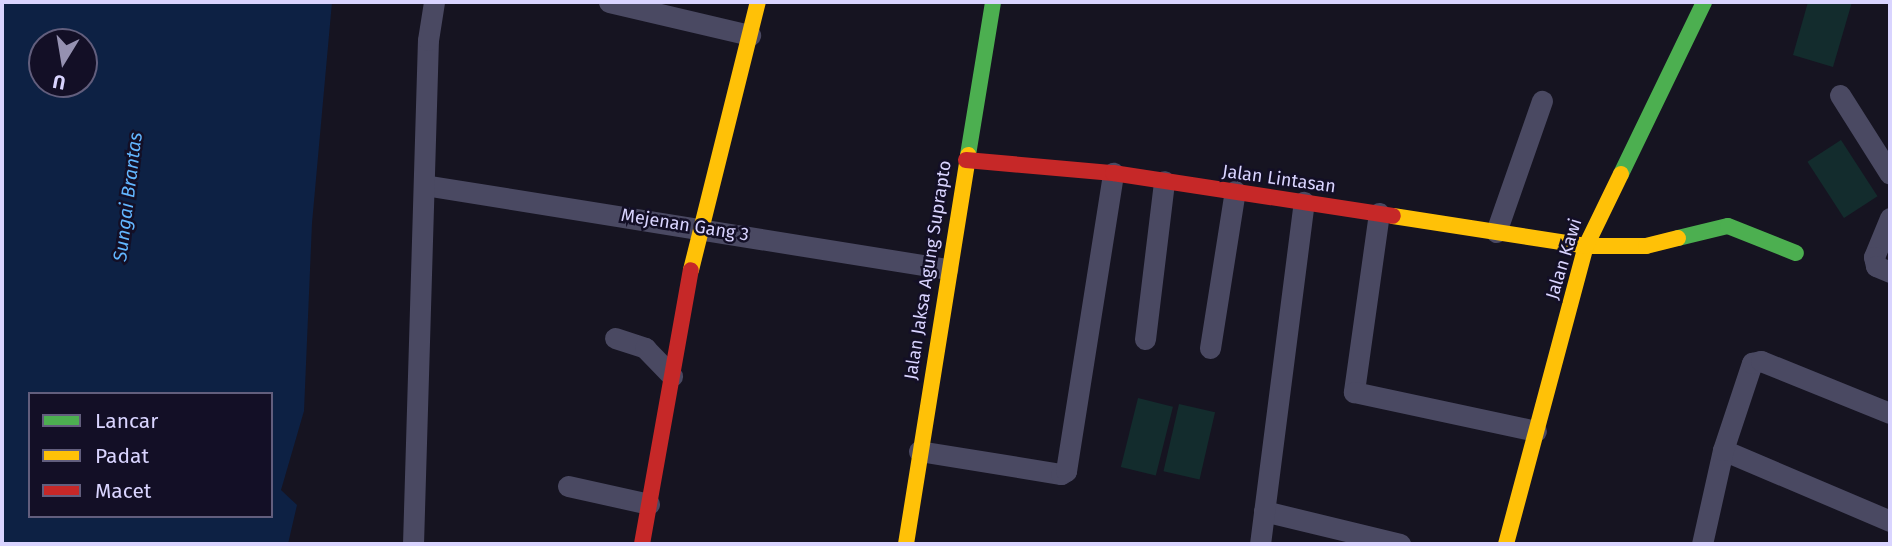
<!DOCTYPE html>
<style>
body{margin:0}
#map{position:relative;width:1892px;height:546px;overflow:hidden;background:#161421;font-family:"Fira Sans",sans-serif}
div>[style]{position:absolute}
.green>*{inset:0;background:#132c2d;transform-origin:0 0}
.water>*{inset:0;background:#0d2144}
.street>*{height:21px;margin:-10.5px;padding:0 10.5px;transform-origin:10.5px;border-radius:10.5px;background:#4a4962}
.fast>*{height:16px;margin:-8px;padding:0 8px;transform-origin:8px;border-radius:8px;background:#4caf50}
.slow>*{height:16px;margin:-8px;padding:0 8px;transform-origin:8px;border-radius:8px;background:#ffc107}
.jam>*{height:16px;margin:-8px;padding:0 8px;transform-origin:8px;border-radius:8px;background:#c62828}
span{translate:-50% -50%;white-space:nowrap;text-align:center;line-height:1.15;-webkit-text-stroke:5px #130f26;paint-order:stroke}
.street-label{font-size:18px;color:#d9d4ff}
.water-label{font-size:19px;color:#62b6ff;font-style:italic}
.frame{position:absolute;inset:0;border:4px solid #d9d4ff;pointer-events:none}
.legend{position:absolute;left:28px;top:392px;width:245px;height:126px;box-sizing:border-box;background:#130f26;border:2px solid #625e7d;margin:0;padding:9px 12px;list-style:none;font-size:21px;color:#d9d4ff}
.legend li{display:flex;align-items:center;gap:14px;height:35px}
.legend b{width:35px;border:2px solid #625e7d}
.north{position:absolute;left:28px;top:28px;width:70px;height:70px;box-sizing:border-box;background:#130f26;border:2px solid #625e7d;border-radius:50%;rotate:191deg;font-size:19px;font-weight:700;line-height:28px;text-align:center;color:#d9d4ff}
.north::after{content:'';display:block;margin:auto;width:24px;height:32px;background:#9591b1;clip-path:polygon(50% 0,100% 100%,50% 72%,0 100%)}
</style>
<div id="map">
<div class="green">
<i style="clip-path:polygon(1808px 2px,1852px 2px,1833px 67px,1793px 55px)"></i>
<i style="left:1841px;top:140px;width:67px;height:40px;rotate:57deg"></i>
<i style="left:1138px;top:398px;width:36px;height:71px;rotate:14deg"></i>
<i style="left:1179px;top:404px;width:37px;height:69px;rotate:13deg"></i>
</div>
<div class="water">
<i style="clip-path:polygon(evenodd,2px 2px,332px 2px,312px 223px,304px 411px,281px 490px,297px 505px,288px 544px,2px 544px,2px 2px,42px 42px,84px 42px,84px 84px,42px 84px,42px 42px,2px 2px,30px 394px,271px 394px,271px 516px,30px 516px,30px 394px)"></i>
</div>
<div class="street">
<i style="left:609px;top:2px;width:145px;rotate:13.2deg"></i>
<i style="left:1840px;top:95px;width:93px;rotate:57.7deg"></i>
<i style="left:424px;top:185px;width:530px;rotate:9.12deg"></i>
<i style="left:1379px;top:213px;width:181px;rotate:98deg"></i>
<i style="left:1354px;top:392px;width:186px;rotate:12.1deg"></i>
<i style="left:1890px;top:218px;width:42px;rotate:112.3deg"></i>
<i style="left:1874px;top:257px;width:9px;rotate:77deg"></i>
<i style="left:1876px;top:266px;width:15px;rotate:23deg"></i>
<i style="left:1496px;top:232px;width:139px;rotate:-70.7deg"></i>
<i style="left:615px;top:338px;width:32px;rotate:18deg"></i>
<i style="left:645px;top:348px;width:39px;rotate:46deg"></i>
<i style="left:1145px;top:339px;width:159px;rotate:-83.1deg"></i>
<i style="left:1210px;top:348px;width:159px;rotate:-81deg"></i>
<i style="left:1723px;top:450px;width:181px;rotate:23deg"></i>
<i style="left:919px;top:451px;width:144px;rotate:9.2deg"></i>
<i style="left:1061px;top:474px;width:6px;rotate:-31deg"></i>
<i style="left:1066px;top:471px;width:302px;rotate:-81deg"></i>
<i style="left:568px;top:486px;width:83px;rotate:12.5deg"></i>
<i style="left:1264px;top:511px;width:140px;rotate:13.6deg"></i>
<i style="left:413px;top:544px;width:504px;rotate:-88.3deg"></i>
<i style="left:428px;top:40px;width:38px;rotate:-81deg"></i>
<i style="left:1260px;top:544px;width:345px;rotate:-82.7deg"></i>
<i style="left:1702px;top:544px;width:96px;rotate:-77.4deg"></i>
<i style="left:1723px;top:450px;width:92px;rotate:-71.6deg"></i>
<i style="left:1752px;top:363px;width:9px;rotate:-13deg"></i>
<i style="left:1761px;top:361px;width:139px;rotate:22deg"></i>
</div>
<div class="fast">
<i style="left:968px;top:155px;width:155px;rotate:-80.7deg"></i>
<i style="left:1621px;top:174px;width:191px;rotate:-64.2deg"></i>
<i style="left:1678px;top:238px;width:51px;rotate:-13.5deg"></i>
<i style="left:1728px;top:226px;width:73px;rotate:21.7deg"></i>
</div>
<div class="slow">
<i style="left:1393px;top:216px;width:195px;rotate:8.8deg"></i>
<i style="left:1586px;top:246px;width:60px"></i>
<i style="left:1646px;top:246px;width:33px;rotate:-14deg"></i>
<i style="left:691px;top:270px;width:276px;rotate:-76deg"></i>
<i style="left:906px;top:544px;width:394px;rotate:-80.9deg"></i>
<i style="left:1506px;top:544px;width:309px;rotate:-75deg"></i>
<i style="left:1586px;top:246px;width:80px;rotate:-64.1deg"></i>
</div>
<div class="jam">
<i style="left:966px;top:160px;width:148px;rotate:5.1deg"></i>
<i style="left:1113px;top:173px;width:283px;rotate:8.7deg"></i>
<i style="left:642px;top:544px;width:278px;rotate:-79.9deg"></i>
</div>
<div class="street-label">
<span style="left:1279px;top:179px;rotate:8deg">Jalan Lintasan</span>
<span style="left:685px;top:225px;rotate:9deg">Mejenan Gang 3</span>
<span style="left:1564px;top:259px;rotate:-73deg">Jalan Kawi</span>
<span style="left:928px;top:270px;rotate:-81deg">Jalan Jaksa Agung Suprapto</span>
</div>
<div class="water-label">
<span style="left:128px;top:197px;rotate:-83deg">Sungai Brantas</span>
</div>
<div class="frame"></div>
<ul class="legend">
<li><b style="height:9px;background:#4caf50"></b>Lancar</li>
<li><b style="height:9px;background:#ffc107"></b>Padat</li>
<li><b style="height:9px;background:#c62828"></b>Macet</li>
</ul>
<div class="north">U</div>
</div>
